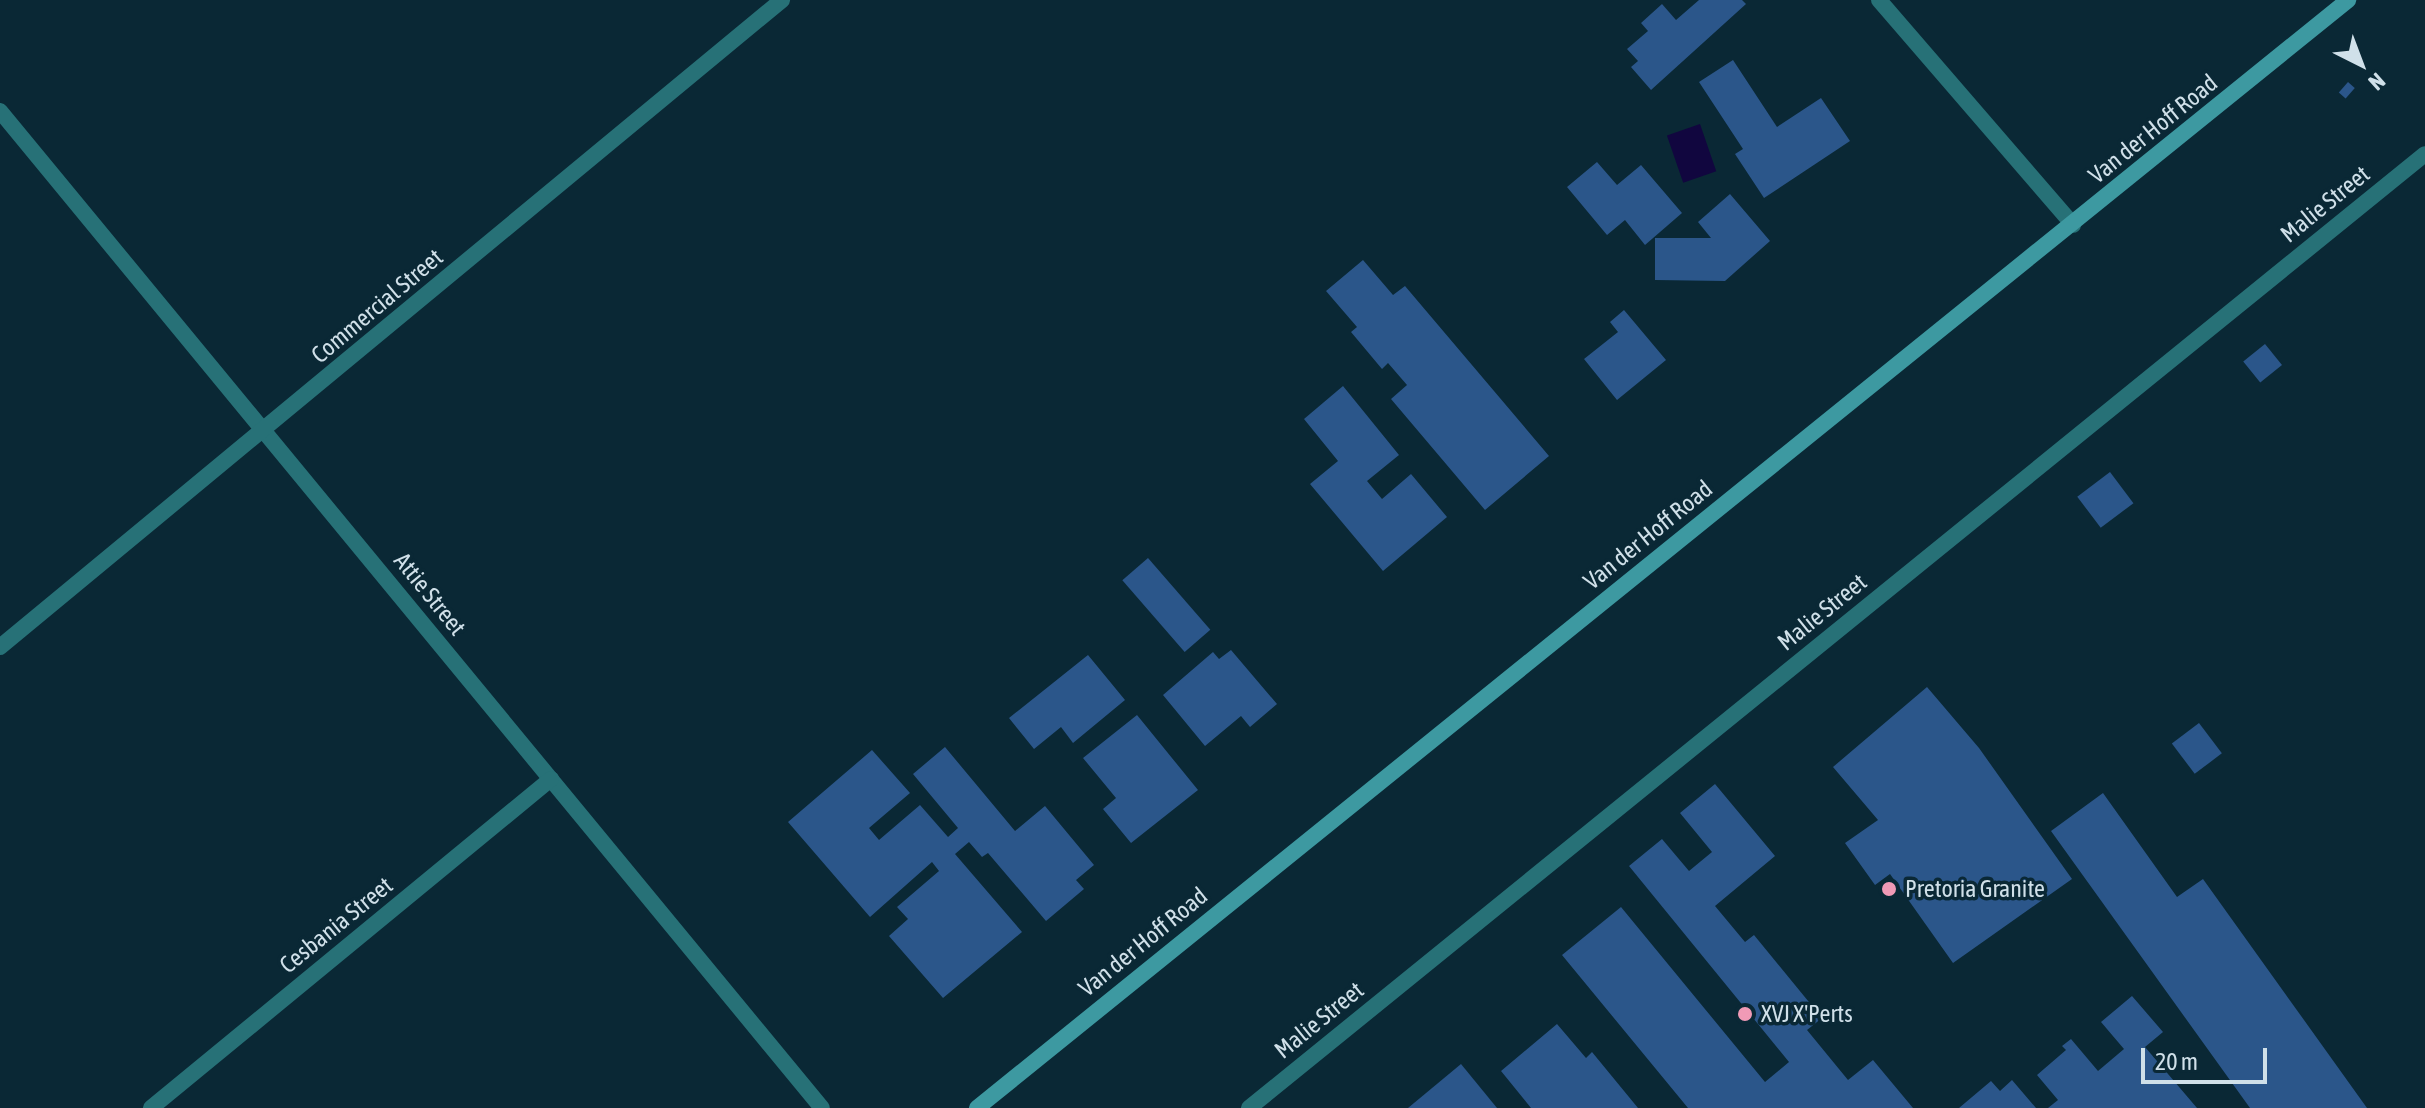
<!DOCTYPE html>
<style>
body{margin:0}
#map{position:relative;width:2425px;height:1108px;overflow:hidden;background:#0a2835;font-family:"Asap Condensed",sans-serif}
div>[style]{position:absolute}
.water>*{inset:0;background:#11063f;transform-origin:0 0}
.building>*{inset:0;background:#2b568a;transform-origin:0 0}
.street>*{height:16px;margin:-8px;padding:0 8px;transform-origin:8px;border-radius:8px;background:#277177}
.secondary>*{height:16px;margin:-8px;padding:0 8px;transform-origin:8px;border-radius:8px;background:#3d99a1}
.dots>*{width:22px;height:22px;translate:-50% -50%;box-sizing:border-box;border:4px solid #0a2835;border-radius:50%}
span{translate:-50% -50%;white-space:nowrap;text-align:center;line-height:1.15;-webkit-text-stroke:7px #0a2835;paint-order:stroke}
.street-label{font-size:24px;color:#d0e0e9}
.poi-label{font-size:24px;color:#d0e0e9}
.left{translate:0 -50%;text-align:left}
.north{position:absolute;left:2321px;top:24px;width:80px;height:80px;-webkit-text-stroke:6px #0a2835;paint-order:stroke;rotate:138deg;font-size:22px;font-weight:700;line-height:32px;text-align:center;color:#d0e0e9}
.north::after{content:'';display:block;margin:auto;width:28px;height:36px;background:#d0e0e9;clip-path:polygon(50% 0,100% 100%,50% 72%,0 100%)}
.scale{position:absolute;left:2141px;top:1048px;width:126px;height:36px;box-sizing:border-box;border:4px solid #d0e0e9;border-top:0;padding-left:10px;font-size:24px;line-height:28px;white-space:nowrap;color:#d0e0e9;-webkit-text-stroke:6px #0a2835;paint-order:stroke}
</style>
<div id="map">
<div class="water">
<i style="left:1700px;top:124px;width:50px;height:35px;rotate:71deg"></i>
</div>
<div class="building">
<i style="clip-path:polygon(1699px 0,1742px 0,1746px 4px,1651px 90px,1631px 67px,1638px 61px,1627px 49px,1648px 31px,1641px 23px,1662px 4px,1676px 20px)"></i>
<i style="clip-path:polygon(1733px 60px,1777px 127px,1821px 98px,1850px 141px,1764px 198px,1735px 154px,1743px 149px,1699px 82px)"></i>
<i style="left:2348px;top:82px;width:9px;height:14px;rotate:41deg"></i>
<i style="clip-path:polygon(1597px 162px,1617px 185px,1641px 165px,1682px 213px,1645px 245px,1625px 220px,1607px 235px,1567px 187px)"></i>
<i style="clip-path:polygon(1730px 194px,1770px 241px,1725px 281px,1655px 280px,1655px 238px,1711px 238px,1698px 222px)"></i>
<i style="clip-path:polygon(1363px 260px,1393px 295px,1405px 286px,1549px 456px,1485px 510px,1391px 399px,1407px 385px,1388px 363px,1382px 369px,1351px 332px,1357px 327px,1326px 291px)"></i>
<i style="clip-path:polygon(1624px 310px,1666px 360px,1617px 400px,1584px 359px,1618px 332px,1610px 322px)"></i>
<i style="left:2265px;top:344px;width:27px;height:28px;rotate:51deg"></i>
<i style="clip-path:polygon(1343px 386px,1399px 455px,1367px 481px,1382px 499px,1411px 474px,1447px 517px,1383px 571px,1310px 484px,1338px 461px,1304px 419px)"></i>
<i style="left:2110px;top:472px;width:39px;height:41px;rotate:53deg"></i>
<i style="left:1148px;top:558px;width:95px;height:34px;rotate:49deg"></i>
<i style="clip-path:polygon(1231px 650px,1277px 704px,1250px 727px,1241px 716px,1205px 746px,1163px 695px,1213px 652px,1219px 659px)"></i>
<i style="clip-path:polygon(1088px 655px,1125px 700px,1073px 743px,1061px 727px,1034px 749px,1009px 718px)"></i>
<i style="clip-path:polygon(1927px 687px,1979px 748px,2072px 879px,1953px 963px,1890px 874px,1875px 885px,1845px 843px,1878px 820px,1833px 767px)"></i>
<i style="clip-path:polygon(1137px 715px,1198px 790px,1131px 843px,1103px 809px,1116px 798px,1083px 758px)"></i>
<i style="left:2199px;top:723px;width:38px;height:34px;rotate:53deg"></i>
<i style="clip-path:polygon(945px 747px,1015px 831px,1045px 806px,1094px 865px,1076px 880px,1084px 889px,1046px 921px,988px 853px,982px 857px,969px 842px,955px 854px,1022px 932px,943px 998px,889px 936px,908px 919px,897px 907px,939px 871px,932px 862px,870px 917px,788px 822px,872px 750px,910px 793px,869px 828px,879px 840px,920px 805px,948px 837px,958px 828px,913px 774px)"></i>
<i style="clip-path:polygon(1715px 784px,1775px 856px,1715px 906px,1745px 942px,1754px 935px,1822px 1018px,1807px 1030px,1848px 1080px,1873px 1060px,1913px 1108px,1688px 1108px,1562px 955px,1621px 907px,1765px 1082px,1789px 1062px,1629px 866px,1662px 839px,1689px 871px,1712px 852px,1680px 813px)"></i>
<i style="clip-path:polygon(2103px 793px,2177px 897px,2203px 879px,2367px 1108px,2250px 1108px,2051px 831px)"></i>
<i style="clip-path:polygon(2132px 996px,2163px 1032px,2145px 1047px,2197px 1108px,2048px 1108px,2058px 1100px,2037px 1075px,2066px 1050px,2062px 1046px,2071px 1039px,2098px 1071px,2124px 1049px,2101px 1022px)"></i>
<i style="clip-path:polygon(1557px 1024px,1586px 1058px,1592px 1052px,1638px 1108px,1531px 1108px,1501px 1071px)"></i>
<i style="clip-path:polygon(1461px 1064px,1497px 1108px,1408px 1108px)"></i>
<i style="clip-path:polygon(2012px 1080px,2036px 1108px,1959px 1108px,1991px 1081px,2000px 1091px)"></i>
</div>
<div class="street">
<i style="left:1879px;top:0;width:297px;rotate:49.2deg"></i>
<i style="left:0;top:111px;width:1292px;rotate:50.5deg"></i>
<i style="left:0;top:647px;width:1015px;rotate:-39.6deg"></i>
<i style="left:151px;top:1108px;width:518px;rotate:-39.44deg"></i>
<i style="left:1249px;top:1108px;width:1514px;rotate:-39.05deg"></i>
</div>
<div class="secondary">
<i style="left:977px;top:1108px;width:1763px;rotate:-38.94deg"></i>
</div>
<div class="dots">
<i style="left:1889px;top:889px;background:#f09ab6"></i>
<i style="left:1745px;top:1014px;background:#f09ab6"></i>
</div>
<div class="street-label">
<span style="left:2153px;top:129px;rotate:-39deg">Van der Hoff Road</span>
<span style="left:2325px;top:204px;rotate:-39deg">Malie Street</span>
<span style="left:377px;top:306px;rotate:-40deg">Commercial Street</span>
<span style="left:1648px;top:535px;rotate:-39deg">Van der Hoff Road</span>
<span style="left:430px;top:594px;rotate:51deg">Attie Street</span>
<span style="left:1822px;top:612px;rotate:-39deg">Malie Street</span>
<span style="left:336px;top:925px;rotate:-39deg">Cesbania Street</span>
<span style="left:1143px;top:942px;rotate:-39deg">Van der Hoff Road</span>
<span style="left:1319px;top:1020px;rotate:-39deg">Malie Street</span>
</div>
<div class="poi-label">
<span class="left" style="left:1905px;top:889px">Pretoria Granite</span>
<span class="left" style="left:1761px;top:1014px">XVJ X'Perts</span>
</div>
<div class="north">N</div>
<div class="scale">20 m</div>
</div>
